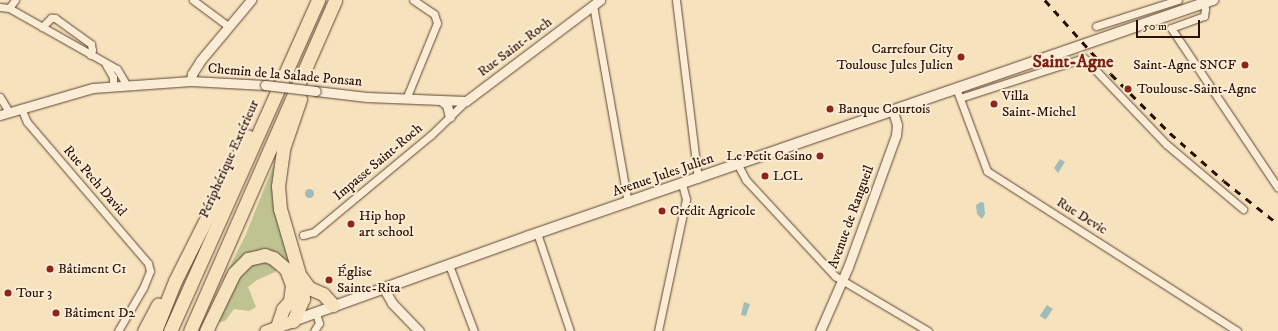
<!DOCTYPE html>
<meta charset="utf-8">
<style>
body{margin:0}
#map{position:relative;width:1278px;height:331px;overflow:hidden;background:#f7e2be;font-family:"IM FELL DW Pica",serif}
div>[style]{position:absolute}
.green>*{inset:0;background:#bec391}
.water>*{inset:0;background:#a0bcba;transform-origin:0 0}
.round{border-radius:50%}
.roads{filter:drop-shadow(0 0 1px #5d4533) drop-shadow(0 0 1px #5d4533)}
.minor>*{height:7px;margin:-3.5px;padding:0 3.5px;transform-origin:3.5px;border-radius:3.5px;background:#faecd5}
.tertiary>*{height:9px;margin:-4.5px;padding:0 4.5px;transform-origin:4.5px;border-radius:4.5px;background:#faecd5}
.secondary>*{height:10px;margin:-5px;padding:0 5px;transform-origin:5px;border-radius:5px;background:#faecd5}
.primary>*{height:11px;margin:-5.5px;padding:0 5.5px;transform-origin:5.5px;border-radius:5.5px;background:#f7e2be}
.motorway>*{height:13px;margin:-6.5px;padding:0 6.5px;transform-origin:6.5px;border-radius:6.5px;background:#f7e2be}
.rail>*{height:2.5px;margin-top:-1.25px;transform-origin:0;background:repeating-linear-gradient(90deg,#2a1105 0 7px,transparent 0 14px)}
.bridges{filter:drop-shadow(0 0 1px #5d4533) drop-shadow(0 0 1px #5d4533)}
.tertiary-bridge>*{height:9px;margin:-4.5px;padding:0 4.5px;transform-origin:4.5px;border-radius:4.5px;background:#faecd5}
.dots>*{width:11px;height:11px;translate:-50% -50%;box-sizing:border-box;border:2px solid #faecd5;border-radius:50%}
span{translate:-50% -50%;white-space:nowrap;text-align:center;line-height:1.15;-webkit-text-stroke:4px #faecd5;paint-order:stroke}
.street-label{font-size:14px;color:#2a1105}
.poi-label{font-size:14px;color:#2a1105}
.right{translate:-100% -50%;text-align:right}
.left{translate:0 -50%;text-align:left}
.district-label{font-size:18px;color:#7a1f14;font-weight:700}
.scale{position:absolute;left:1136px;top:20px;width:64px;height:18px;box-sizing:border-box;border:2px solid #2a1105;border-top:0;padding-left:5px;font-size:12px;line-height:14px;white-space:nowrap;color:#2a1105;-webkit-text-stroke:3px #faecd5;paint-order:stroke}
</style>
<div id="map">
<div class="green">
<i style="clip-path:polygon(274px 164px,290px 262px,271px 252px,223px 280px,246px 234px)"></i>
<i style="clip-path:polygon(266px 261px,278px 268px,275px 272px,257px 280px,248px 287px,256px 307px,249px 311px,234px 309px,225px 321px,215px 323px,233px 288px,244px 271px,252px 265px)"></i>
</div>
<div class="water">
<i style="clip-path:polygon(1060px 159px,1065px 162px,1058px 173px,1054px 168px)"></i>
<i class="round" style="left:304.5px;top:188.5px;width:9px;height:9px"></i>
<i style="clip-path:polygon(981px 202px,984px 203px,985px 214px,982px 219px,977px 214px,976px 205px)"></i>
<i style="clip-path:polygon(744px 302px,750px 304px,746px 316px,741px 315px)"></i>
<i style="left:1047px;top:305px;width:7px;height:13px;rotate:34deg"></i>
</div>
<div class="roads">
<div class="minor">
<i style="left:193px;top:0;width:44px;rotate:36.6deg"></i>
<i style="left:676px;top:0;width:180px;rotate:83deg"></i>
<i style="left:1203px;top:0;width:9px;rotate:77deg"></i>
<i style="left:1205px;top:9px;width:7px;rotate:98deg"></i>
<i style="left:1204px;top:16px;width:35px;rotate:160deg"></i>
<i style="left:1171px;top:28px;width:192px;rotate:56.2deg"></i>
<i style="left:593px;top:5px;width:201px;rotate:80deg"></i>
<i style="left:0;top:7px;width:9px;rotate:6deg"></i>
<i style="left:9px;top:8px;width:124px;rotate:29.5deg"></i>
<i style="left:117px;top:69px;width:17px;rotate:59deg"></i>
<i style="left:9px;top:8px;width:10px;rotate:-53deg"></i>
<i style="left:1096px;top:26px;width:86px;rotate:-17.6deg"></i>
<i style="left:42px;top:27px;width:13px;rotate:-45deg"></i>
<i style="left:51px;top:18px;width:4px"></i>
<i style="left:55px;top:18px;width:44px;rotate:35.8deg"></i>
<i style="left:91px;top:44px;width:6px;rotate:81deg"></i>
<i style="left:92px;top:50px;width:5px;rotate:112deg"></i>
<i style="left:106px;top:65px;width:14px;rotate:60deg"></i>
<i style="left:113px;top:77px;width:9px;rotate:90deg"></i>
<i style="left:956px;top:88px;width:89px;rotate:69.5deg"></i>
<i style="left:987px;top:171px;width:297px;rotate:32.6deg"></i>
<i style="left:0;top:97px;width:17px;rotate:59deg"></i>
<i style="left:960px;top:98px;width:130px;rotate:-17.9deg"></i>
<i style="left:1084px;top:58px;width:119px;rotate:46.4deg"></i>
<i style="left:1166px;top:144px;width:101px;rotate:40.2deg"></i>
<i style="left:406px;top:99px;width:82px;rotate:-67.8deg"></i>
<i style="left:437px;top:23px;width:9px;rotate:-108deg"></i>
<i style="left:434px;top:14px;width:25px;rotate:-146deg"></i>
<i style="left:21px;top:108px;width:15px;rotate:67deg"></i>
<i style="left:27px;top:122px;width:186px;rotate:49.4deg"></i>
<i style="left:148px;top:263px;width:8px;rotate:76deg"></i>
<i style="left:150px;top:271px;width:18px;rotate:112deg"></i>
<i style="left:143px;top:288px;width:50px;rotate:120.2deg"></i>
<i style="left:738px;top:165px;width:17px;rotate:62deg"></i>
<i style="left:746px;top:180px;width:131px;rotate:47.2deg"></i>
<i style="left:835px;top:276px;width:108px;rotate:30.6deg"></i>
<i style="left:537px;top:233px;width:103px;rotate:71.4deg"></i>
<i style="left:303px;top:235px;width:11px;rotate:-15deg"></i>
<i style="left:314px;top:232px;width:152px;rotate:-39.7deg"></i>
<i style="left:431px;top:135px;width:49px;rotate:-44.2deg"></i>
<i style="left:449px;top:265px;width:71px;rotate:69.3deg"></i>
<i style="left:314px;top:331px;width:9px;rotate:-58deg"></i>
<i style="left:319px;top:323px;width:10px;rotate:-107deg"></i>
<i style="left:658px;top:331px;width:135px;rotate:-78deg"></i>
<i style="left:686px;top:199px;width:16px;rotate:-105deg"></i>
</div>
<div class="tertiary">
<i style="left:191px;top:81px;width:7px;rotate:-82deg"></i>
<i style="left:192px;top:74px;width:15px;rotate:-58deg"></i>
<i style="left:200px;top:61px;width:80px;rotate:-50.1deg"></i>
<i style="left:316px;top:91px;width:51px;rotate:6.7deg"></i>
<i style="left:367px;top:97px;width:99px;rotate:2.3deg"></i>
<i style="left:466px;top:101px;width:168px;rotate:-37deg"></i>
<i style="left:442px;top:101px;width:6px;rotate:39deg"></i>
<i style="left:447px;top:105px;width:12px;rotate:76deg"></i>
<i style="left:0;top:115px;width:97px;rotate:-16.2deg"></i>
<i style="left:93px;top:88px;width:98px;rotate:-4.1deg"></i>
<i style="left:191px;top:81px;width:74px;rotate:3.1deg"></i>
<i style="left:384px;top:289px;width:16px;rotate:60deg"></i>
<i style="left:392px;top:303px;width:39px;rotate:46deg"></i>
<i style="left:820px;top:331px;width:70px;rotate:-66.4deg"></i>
<i style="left:848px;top:267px;width:140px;rotate:-70deg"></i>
<i style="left:896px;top:135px;width:10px;rotate:-84deg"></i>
<i style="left:897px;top:125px;width:15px;rotate:-106deg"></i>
</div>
<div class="secondary">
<i style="left:293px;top:321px;width:251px;rotate:-19.8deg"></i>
<i style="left:529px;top:236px;width:724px;rotate:-19.04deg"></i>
</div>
<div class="primary">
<i style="left:265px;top:331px;width:30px;rotate:-20deg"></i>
</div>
<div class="motorway">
<i style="left:301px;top:277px;width:14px;rotate:54deg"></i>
<i style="left:309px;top:288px;width:15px;rotate:23deg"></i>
<i style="left:323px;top:294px;width:15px;rotate:48deg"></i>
<i style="left:293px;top:321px;width:24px;rotate:-66deg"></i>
<i style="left:303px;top:299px;width:15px;rotate:-94deg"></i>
<i style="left:302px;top:284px;width:78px;rotate:-106.3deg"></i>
<i style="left:280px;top:209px;width:23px;rotate:-95deg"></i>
<i style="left:278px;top:186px;width:37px;rotate:-82deg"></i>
<i style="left:283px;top:149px;width:53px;rotate:-71.2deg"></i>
<i style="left:144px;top:331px;width:30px;rotate:-62deg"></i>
<i style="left:155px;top:331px;width:54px;rotate:-68.2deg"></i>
<i style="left:175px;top:281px;width:162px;rotate:-63.3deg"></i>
<i style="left:170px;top:331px;width:363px;rotate:-65.9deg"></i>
<i style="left:190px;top:331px;width:361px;rotate:-66.3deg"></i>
<i style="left:206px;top:331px;width:64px;rotate:-64.2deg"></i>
<i style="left:234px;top:273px;width:20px;rotate:-45deg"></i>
<i style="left:248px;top:259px;width:17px;rotate:-13deg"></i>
<i style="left:265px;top:255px;width:9px;rotate:21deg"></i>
<i style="left:273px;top:258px;width:17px;rotate:40deg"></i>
<i style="left:286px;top:269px;width:17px;rotate:69deg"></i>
<i style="left:292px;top:285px;width:16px;rotate:97deg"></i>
<i style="left:290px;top:301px;width:11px;rotate:131deg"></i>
<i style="left:283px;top:309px;width:18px;rotate:109deg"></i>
</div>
</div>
<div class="rail">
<i style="left:1045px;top:0;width:99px;rotate:48.3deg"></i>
<i style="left:1111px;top:74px;width:83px;rotate:45deg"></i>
<i style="left:1170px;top:133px;width:72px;rotate:41.6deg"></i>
<i style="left:1224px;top:181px;width:69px;rotate:38.5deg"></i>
</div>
<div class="bridges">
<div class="tertiary-bridge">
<i style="left:265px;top:85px;width:51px;rotate:6.7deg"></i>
</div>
</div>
<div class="dots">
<i style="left:961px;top:57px;background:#8f2418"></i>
<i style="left:1245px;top:65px;background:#8f2418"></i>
<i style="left:1128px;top:89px;background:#8f2418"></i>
<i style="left:994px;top:104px;background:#8f2418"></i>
<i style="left:830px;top:109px;background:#8f2418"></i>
<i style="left:820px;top:156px;background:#8f2418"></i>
<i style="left:765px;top:176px;background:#8f2418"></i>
<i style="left:662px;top:211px;background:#8f2418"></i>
<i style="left:351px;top:224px;background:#8f2418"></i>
<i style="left:50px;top:269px;background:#8f2418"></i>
<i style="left:329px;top:280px;background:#8f2418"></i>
<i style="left:8px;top:293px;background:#8f2418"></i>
<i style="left:56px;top:313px;background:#8f2418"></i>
</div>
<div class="street-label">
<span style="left:515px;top:47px;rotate:-37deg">Rue Saint-Roch</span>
<span style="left:285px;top:75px;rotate:5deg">Chemin de la Salade Ponsan</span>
<span style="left:229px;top:159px;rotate:-66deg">Périphérique Extérieur</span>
<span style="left:378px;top:162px;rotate:-40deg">Impasse Saint-Roch</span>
<span style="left:663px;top:175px;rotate:-19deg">Avenue Jules Julien</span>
<span style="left:95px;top:181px;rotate:49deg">Rue Pech David</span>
<span style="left:1082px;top:216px;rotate:32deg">Rue Devic</span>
<span style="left:851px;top:217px;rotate:-70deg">Avenue de Rangueil</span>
</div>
<div class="poi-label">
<span class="right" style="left:953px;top:57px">Carrefour City<br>Toulouse Jules Julien</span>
<span class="right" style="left:1236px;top:65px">Saint-Agne SNCF</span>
<span class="left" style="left:1137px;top:89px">Toulouse-Saint-Agne</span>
<span class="left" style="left:1002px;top:104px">Villa<br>Saint-Michel</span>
<span class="left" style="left:838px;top:109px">Banque Courtois</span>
<span class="right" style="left:812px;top:156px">Le Petit Casino</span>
<span class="left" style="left:773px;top:176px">LCL</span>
<span class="left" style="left:670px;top:211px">Crédit Agricole</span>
<span class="left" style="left:359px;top:224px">Hip hop<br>art school</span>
<span class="left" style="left:58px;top:269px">Bâtiment C1</span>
<span class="left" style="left:337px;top:280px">Église<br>Sainte-Rita</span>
<span class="left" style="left:16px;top:293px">Tour 3</span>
<span class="left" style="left:64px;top:313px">Bâtiment D2</span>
</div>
<div class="district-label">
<span style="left:1073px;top:62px">Saint-Agne</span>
</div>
<div class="scale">50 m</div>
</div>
